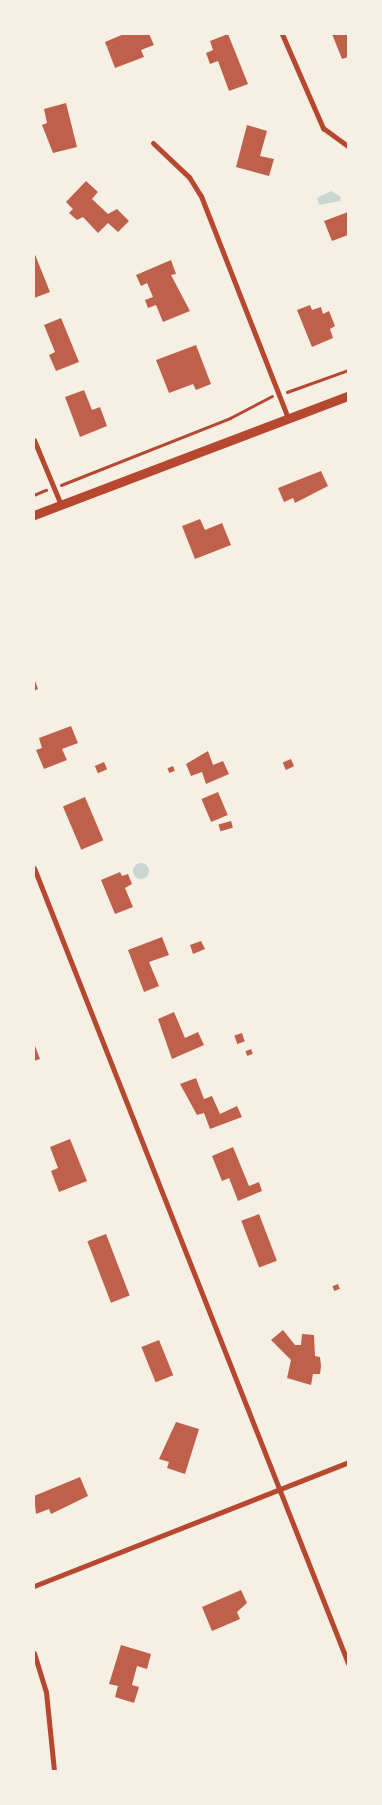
<!DOCTYPE html>
<style>
body{margin:0}
#map{position:relative;width:382px;height:1805px;overflow:hidden;background:#f6efe4;font-family:Bitter,serif}
div>[style]{position:absolute}
.water>*{inset:0;background:#c9d6d2}
.round{border-radius:50%}
.building>*{inset:0;background:#bf614a;transform-origin:0 0}
.path>*{height:2.5px;margin:-1.25px;padding:0 1.25px;transform-origin:1.25px;border-radius:1.25px;background:#b5482f}
.minor>*{height:5px;margin:-2.5px;padding:0 2.5px;transform-origin:2.5px;border-radius:2.5px;background:#b5482f}
.tertiary>*{height:9px;margin:-4.5px;padding:0 4.5px;transform-origin:4.5px;border-radius:4.5px;background:#b5482f}
span{translate:-50% -50%;white-space:nowrap;text-align:center;line-height:1.15;-webkit-text-stroke:5px #f6efe4;paint-order:stroke}
.frame{position:absolute;inset:0;border:35px solid #f6efe4;pointer-events:none}
</style>
<div id="map">
<div class="water">
<i style="clip-path:polygon(331px 191px,341px 197px,340px 201px,319px 205px,317px 198px)"></i>
<i class="round" style="left:133px;top:863px;width:16px;height:16px"></i>
</div>
<div class="building">
<i style="clip-path:polygon(124px 34px,134px 35px,107px 47px,105px 42px)"></i>
<i style="clip-path:polygon(134px 34px,149px 34px,154px 45px,141px 50px,144px 57px,115px 68px,107px 47px)"></i>
<i style="clip-path:polygon(228px 34px,248px 84px,229px 91px,218px 61px,210px 64px,206px 53px,213px 50px,210px 41px)"></i>
<i style="clip-path:polygon(332px 34px,348px 34px,348px 57px,342px 59px)"></i>
<i style="clip-path:polygon(66px 103px,77px 147px,53px 153px,42px 125px,47px 123px,44px 109px)"></i>
<i style="clip-path:polygon(247px 125px,267px 131px,260px 156px,274px 159px,269px 176px,236px 167px)"></i>
<i style="clip-path:polygon(86px 181px,98px 192px,92px 199px,108px 214px,117px 209px,129px 221px,118px 232px,108px 223px,98px 233px,83px 217px,77px 220px,69px 213px,73px 209px,66px 202px)"></i>
<i style="clip-path:polygon(348px 212px,348px 235px,332px 241px,324px 221px)"></i>
<i style="clip-path:polygon(34px 252px,50px 292px,34px 298px)"></i>
<i style="clip-path:polygon(171px 260px,176px 274px,171px 275px,190px 311px,163px 322px,156px 305px,148px 308px,145px 300px,153px 297px,147px 283px,141px 286px,136px 275px)"></i>
<i style="clip-path:polygon(310px 305px,312px 310px,321px 307px,323px 314px,329px 311px,335px 326px,330px 329px,333px 338px,312px 347px,297px 310px)"></i>
<i style="clip-path:polygon(61px 318px,79px 362px,56px 371px,49px 355px,55px 352px,44px 325px)"></i>
<i style="clip-path:polygon(196px 345px,211px 384px,196px 390px,193px 384px,169px 393px,156px 360px)"></i>
<i style="clip-path:polygon(84px 390px,92px 410px,100px 407px,107px 426px,80px 437px,65px 397px)"></i>
<i style="clip-path:polygon(321px 471px,328px 486px,295px 503px,293px 498px,284px 502px,278px 488px)"></i>
<i style="clip-path:polygon(200px 519px,205px 530px,222px 523px,231px 545px,195px 559px,182px 526px)"></i>
<i style="clip-path:polygon(34px 678px,38px 689px,34px 691px)"></i>
<i style="clip-path:polygon(71px 726px,78px 743px,62px 749px,67px 760px,44px 769px,36px 750px,42px 748px,39px 738px)"></i>
<i style="clip-path:polygon(208px 751px,213px 765px,223px 761px,229px 774px,206px 784px,202px 772px,191px 776px,186px 764px)"></i>
<i style="left:291px;top:759px;width:8px;height:9px;rotate:67deg"></i>
<i style="left:104px;top:762px;width:8px;height:10px;rotate:67deg"></i>
<i style="left:173px;top:766px;width:5px;height:6px;rotate:68deg"></i>
<i style="left:218px;top:792px;width:25px;height:18px;rotate:67deg"></i>
<i style="left:85px;top:797px;width:47px;height:24px;rotate:67deg"></i>
<i style="left:231px;top:821px;width:7px;height:13px;rotate:74deg"></i>
<i style="clip-path:polygon(120px 872px,122px 876px,128px 874px,132px 884px,125px 888px,133px 907px,115px 914px,101px 880px)"></i>
<i style="clip-path:polygon(162px 937px,169px 955px,149px 962px,159px 986px,144px 992px,128px 950px)"></i>
<i style="clip-path:polygon(201px 941px,205px 949px,193px 954px,190px 945px)"></i>
<i style="clip-path:polygon(174px 1012px,185px 1038px,198px 1032px,204px 1045px,172px 1059px,158px 1019px)"></i>
<i style="left:242px;top:1033px;width:9px;height:8px;rotate:72deg"></i>
<i style="clip-path:polygon(34px 1043px,40px 1059px,34px 1061px)"></i>
<i style="left:251px;top:1049px;width:5px;height:6px;rotate:68deg"></i>
<i style="clip-path:polygon(196px 1078px,204px 1099px,212px 1096px,220px 1114px,237px 1106px,242px 1117px,210px 1129px,204px 1113px,197px 1115px,180px 1084px)"></i>
<i style="clip-path:polygon(70px 1139px,87px 1181px,59px 1192px,51px 1171px,58px 1168px,50px 1147px)"></i>
<i style="clip-path:polygon(233px 1147px,249px 1186px,259px 1182px,262px 1191px,238px 1201px,229px 1178px,222px 1181px,212px 1156px)"></i>
<i style="left:259px;top:1214px;width:50px;height:19px;rotate:69deg"></i>
<i style="left:106px;top:1234px;width:66px;height:20px;rotate:69deg"></i>
<i style="left:338px;top:1284px;width:5px;height:6px;rotate:68deg"></i>
<i style="clip-path:polygon(283px 1330px,295px 1345px,301px 1345px,302px 1334px,314px 1335px,315px 1356px,320px 1357px,321px 1366px,320px 1374px,313px 1374px,311px 1385px,287px 1378px,291px 1360px,271px 1340px)"></i>
<i style="left:159px;top:1340px;width:38px;height:19px;rotate:68deg"></i>
<i style="clip-path:polygon(176px 1422px,199px 1429px,185px 1474px,167px 1468px,169px 1462px,159px 1459px)"></i>
<i style="clip-path:polygon(80px 1477px,88px 1496px,51px 1514px,49px 1509px,36px 1514px,34px 1496px)"></i>
<i style="clip-path:polygon(241px 1590px,247px 1603px,237px 1612px,240px 1619px,212px 1631px,202px 1607px)"></i>
<i style="clip-path:polygon(121px 1645px,151px 1654px,147px 1669px,137px 1666px,132px 1685px,139px 1687px,134px 1703px,115px 1697px,118px 1686px,109px 1684px)"></i>
</div>
<div class="path">
<i style="left:287px;top:392px;width:65px;rotate:-19.8deg"></i>
<i style="left:61px;top:485px;width:182px;rotate:-21.6deg"></i>
<i style="left:230px;top:418px;width:47px;rotate:-27.6deg"></i>
<i style="left:34px;top:495px;width:13px;rotate:-23deg"></i>
</div>
<div class="minor">
<i style="left:282px;top:34px;width:103px;rotate:66.4deg"></i>
<i style="left:323px;top:128px;width:31px;rotate:36deg"></i>
<i style="left:153px;top:143px;width:50px;rotate:43.4deg"></i>
<i style="left:189px;top:177px;width:22px;rotate:58deg"></i>
<i style="left:201px;top:196px;width:238px;rotate:68.6deg"></i>
<i style="left:34px;top:440px;width:70px;rotate:67.4deg"></i>
<i style="left:34px;top:868px;width:855px;rotate:68.45deg"></i>
<i style="left:34px;top:1586px;width:338px;rotate:-21.5deg"></i>
<i style="left:34px;top:1653px;width:41px;rotate:72.9deg"></i>
<i style="left:46px;top:1692px;width:79px;rotate:84.2deg"></i>
</div>
<div class="tertiary">
<i style="left:34px;top:515px;width:336px;rotate:-20.8deg"></i>
</div>
<div class="frame"></div>
</div>
